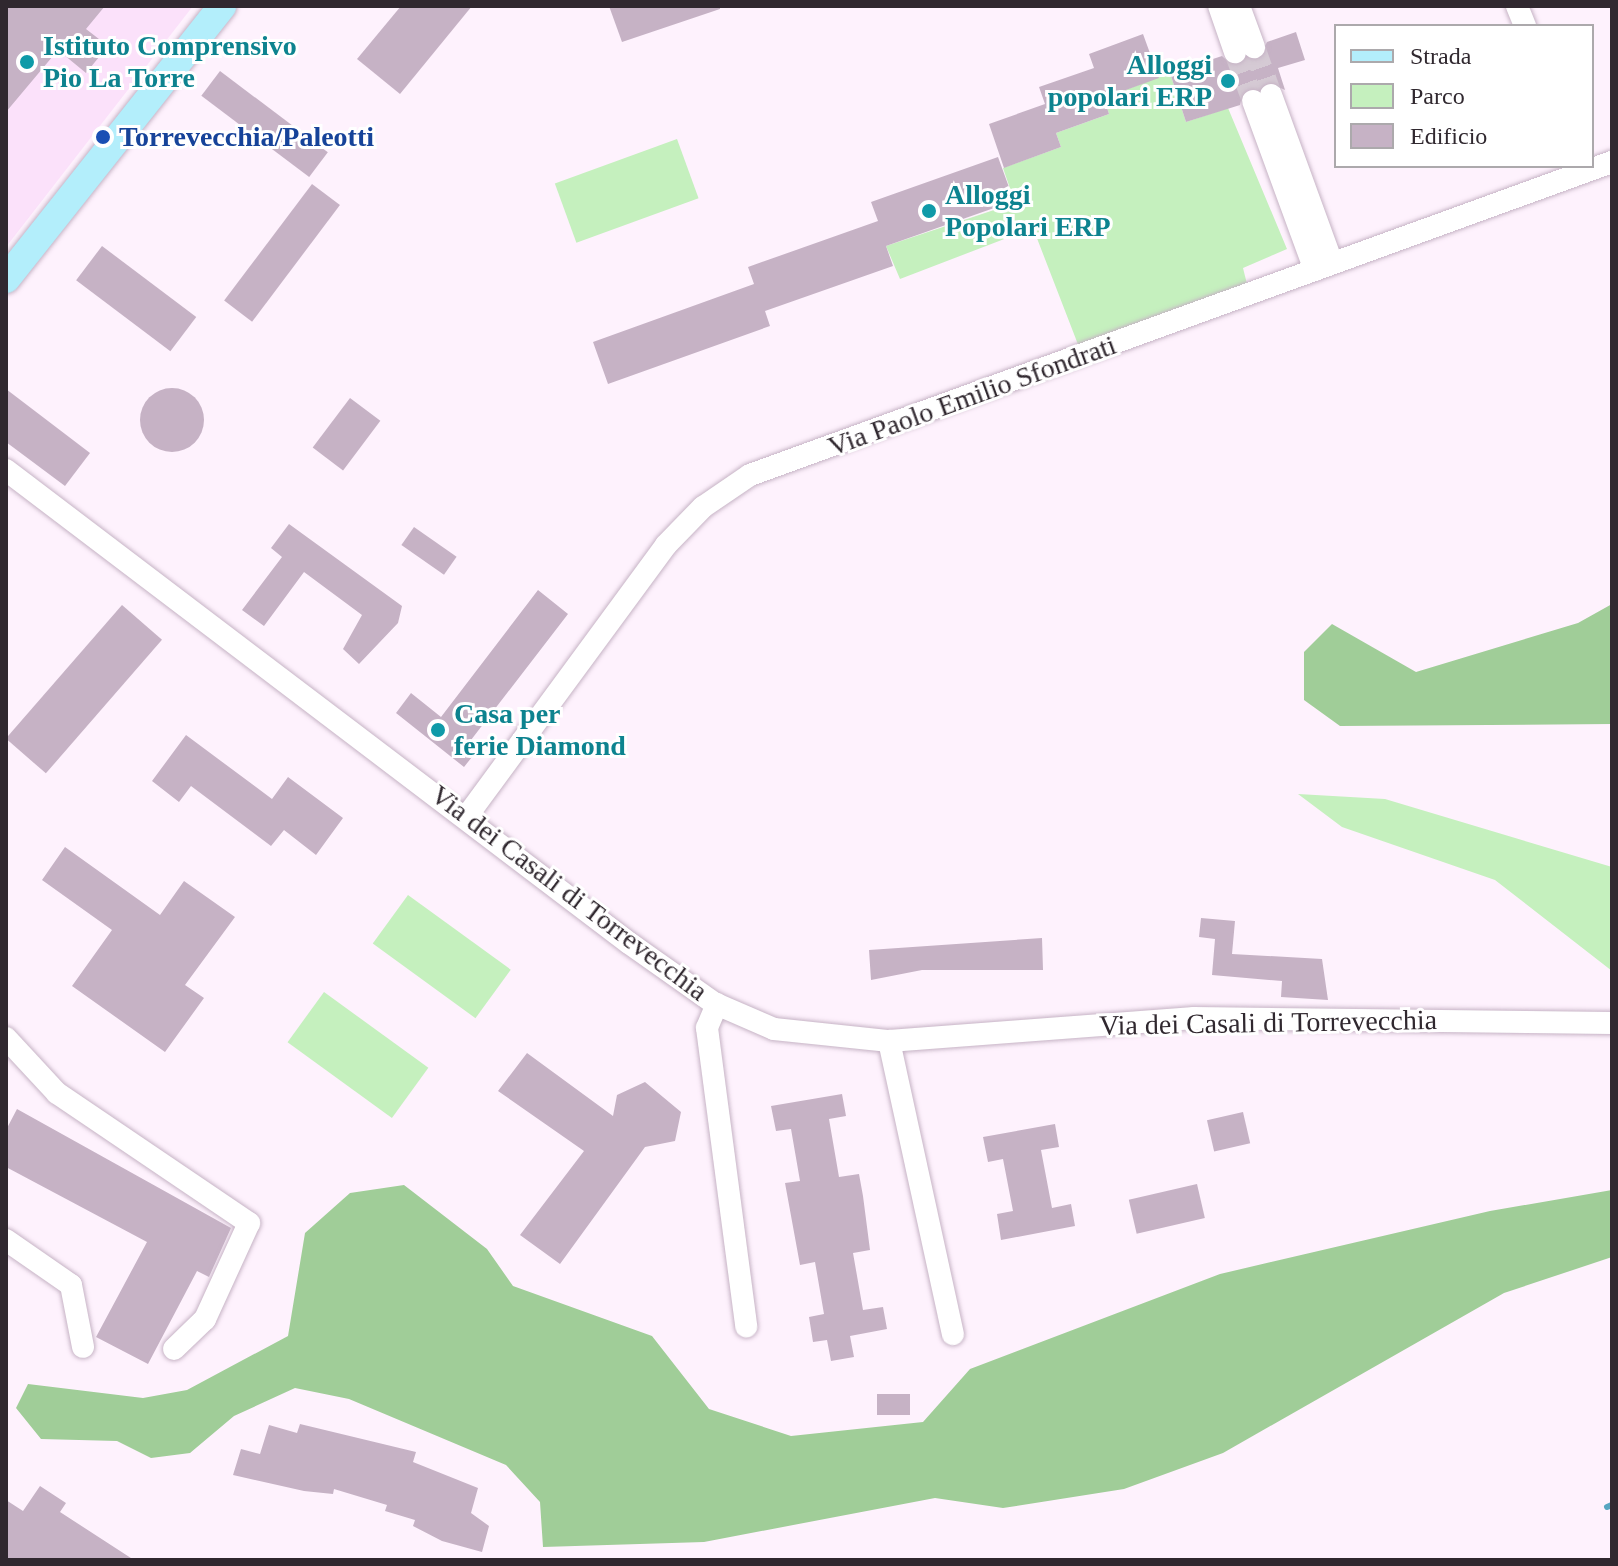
<!DOCTYPE html>
<style>
body{margin:0}
#map{position:relative;width:1618px;height:1566px;overflow:hidden;background:#fef2fd;font-family:"Times New Roman",serif}
div>[style]{position:absolute}
.built>*{inset:0;background:#fbe1fa}
.green>*{inset:0;background:#c5f0be;transform-origin:0 0}
.forest>*{inset:0;background:#a0cd98}
.stream>*{height:6px;margin:-3px;padding:0 3px;transform-origin:3px;border-radius:3px;background:#57a6c1}
.building>*{inset:0;background:#c6b2c5;transform-origin:0 0}
.round{border-radius:50%}
.minor-tunnel>*{height:22px;margin-top:-11px;transform-origin:0;background:repeating-linear-gradient(90deg,#d5cad4 0 22px,transparent 0 33px)}
.roads{filter:drop-shadow(0 0 2px #c6b3c5) drop-shadow(0 0 2px #c6b3c5)}
.minor>*{height:22px;margin:-11px;padding:0 11px;transform-origin:11px;border-radius:11px;background:#fff}
.major>*{height:28px;margin:-14px;padding:0 14px;transform-origin:14px;border-radius:14px;background:#b3eefb}
.dots>*{width:22px;height:22px;translate:-50% -50%;box-sizing:border-box;border:4px solid #fff;border-radius:50%}
span{translate:-50% -50%;white-space:nowrap;text-align:center;line-height:1.15;-webkit-text-stroke:6px #fff;paint-order:stroke}
.culture-label{font-size:28px;color:#0d838f;font-weight:700}
.left{translate:0 -50%;text-align:left}
.right{translate:-100% -50%;text-align:right}
.transit-label{font-size:28px;color:#164399;font-weight:700}
.street-label{font-size:28px;color:#30282f}
.frame{position:absolute;inset:0;border:8px solid #30282f;pointer-events:none}
.legend{position:absolute;left:1334px;top:24px;width:260px;height:144px;box-sizing:border-box;background:#fff;border:2px solid #aca9ac;margin:0;padding:10px 14px;list-style:none;font-size:24px;color:#30282f}
.legend li{display:flex;align-items:center;gap:16px;height:40px}
.legend b{width:40px;border:2px solid #aca9ac}
</style>
<div id="map">
<div class="built">
<i style="clip-path:polygon(6px 6px,193px 6px,6px 247px)"></i>
</div>
<div class="green">
<i style="clip-path:polygon(1170px 73px,1186px 122px,1228px 108px,1287px 249px,1243px 268px,1247px 284px,1079px 347px,1033px 228px,900px 279px,886px 246px,1015px 203px,1003px 168px,1061px 147px,1056px 133px,1109px 114px,1104px 98px)"></i>
<i style="left:677px;top:139px;width:63px;height:130px;rotate:70deg"></i>
<i style="clip-path:polygon(1298px 794px,1385px 799px,1612px 867px,1612px 971px,1495px 880px,1342px 827px)"></i>
<i style="left:408px;top:895px;width:127px;height:60px;rotate:36deg"></i>
<i style="left:324px;top:992px;width:129px;height:62px;rotate:36deg"></i>
</div>
<div class="forest">
<i style="clip-path:polygon(1612px 604px,1612px 724px,1340px 726px,1304px 700px,1304px 652px,1332px 624px,1416px 672px,1578px 623px)"></i>
<i style="clip-path:polygon(404px 1185px,487px 1249px,513px 1286px,652px 1336px,709px 1409px,791px 1436px,923px 1422px,970px 1369px,1220px 1274px,1490px 1211px,1612px 1190px,1612px 1257px,1504px 1293px,1223px 1453px,1124px 1489px,1003px 1508px,935px 1498px,704px 1542px,543px 1547px,540px 1502px,506px 1465px,349px 1399px,295px 1388px,234px 1416px,190px 1453px,151px 1458px,117px 1441px,41px 1439px,16px 1408px,28px 1384px,143px 1398px,187px 1390px,288px 1336px,305px 1233px,350px 1193px)"></i>
</div>
<div class="stream">
<i style="left:1607px;top:1507px;width:5px;rotate:-22deg"></i>
</div>
<div class="building">
<i style="clip-path:polygon(6px 6px,105px 6px,86px 29px,108px 46px,86px 73px,58px 50px,6px 112px)"></i>
<i style="clip-path:polygon(401px 6px,472px 6px,400px 94px,357px 59px)"></i>
<i style="clip-path:polygon(609px 6px,720px 6px,720px 9px,622px 42px)"></i>
<i style="clip-path:polygon(1296px 32px,1305px 60px,1278px 68px,1285px 90px,1267px 82px,1243px 92px,1240px 105px,1186px 122px,1170px 73px,1222px 56px,1233px 66px,1258px 60px,1267px 42px)"></i>
<i style="clip-path:polygon(1143px 34px,1159px 78px,1104px 98px,1109px 114px,1056px 133px,1061px 147px,1004px 168px,989px 124px,1045px 104px,1039px 87px,1094px 68px,1089px 54px)"></i>
<i style="left:220px;top:71px;width:135px;height:31px;rotate:37deg"></i>
<i style="clip-path:polygon(998px 157px,1014px 201px,886px 246px,893px 266px,765px 311px,770px 326px,608px 384px,593px 342px,754px 284px,748px 267px,878px 221px,871px 202px)"></i>
<i style="left:312px;top:184px;width:35px;height:146px;rotate:37deg"></i>
<i style="left:102px;top:246px;width:118px;height:43px;rotate:37deg"></i>
<i class="round" style="left:140px;top:388px;width:64px;height:64px"></i>
<i style="clip-path:polygon(6px 389px,90px 453px,65px 486px,6px 442px)"></i>
<i style="left:350px;top:398px;width:38px;height:62px;rotate:37deg"></i>
<i style="clip-path:polygon(289px 524px,402px 606px,398px 623px,359px 664px,343px 649px,362px 615px,304px 572px,264px 626px,242px 610px,282px 557px,271px 548px)"></i>
<i style="left:414px;top:527px;width:52px;height:22px;rotate:35deg"></i>
<i style="clip-path:polygon(538px 590px,568px 614px,471px 740px,480px 747px,464px 767px,396px 713px,411px 693px,441px 717px)"></i>
<i style="left:122px;top:605px;width:53px;height:177px;rotate:41deg"></i>
<i style="clip-path:polygon(186px 735px,272px 799px,288px 777px,343px 818px,316px 855px,284px 830px,271px 846px,191px 786px,179px 802px,152px 781px)"></i>
<i style="clip-path:polygon(65px 847px,160px 915px,184px 881px,235px 917px,185px 985px,204px 998px,165px 1052px,72px 986px,112px 930px,42px 880px)"></i>
<i style="clip-path:polygon(1201px 918px,1235px 921px,1232px 954px,1322px 959px,1328px 1000px,1281px 997px,1282px 981px,1212px 975px,1215px 939px,1199px 937px)"></i>
<i style="clip-path:polygon(1042px 938px,1043px 970px,922px 970px,871px 980px,869px 950px)"></i>
<i style="clip-path:polygon(527px 1053px,613px 1116px,617px 1095px,645px 1082px,681px 1112px,675px 1141px,645px 1147px,560px 1264px,520px 1235px,584px 1151px,498px 1091px)"></i>
<i style="clip-path:polygon(842px 1094px,846px 1116px,829px 1119px,839px 1177px,859px 1174px,863px 1196px,870px 1250px,853px 1253px,863px 1310px,883px 1307px,887px 1329px,850px 1336px,854px 1357px,831px 1361px,827px 1340px,813px 1342px,809px 1317px,824px 1314px,815px 1262px,800px 1265px,785px 1183px,800px 1181px,791px 1129px,776px 1131px,771px 1106px)"></i>
<i style="clip-path:polygon(17px 1109px,231px 1228px,209px 1277px,197px 1271px,148px 1364px,96px 1337px,147px 1242px,6px 1167px,6px 1130px)"></i>
<i style="left:1243px;top:1112px;width:32px;height:37px;rotate:77deg"></i>
<i style="clip-path:polygon(1055px 1124px,1059px 1147px,1041px 1150px,1052px 1208px,1071px 1204px,1075px 1226px,1001px 1240px,997px 1214px,1013px 1211px,1003px 1159px,988px 1162px,983px 1137px)"></i>
<i style="left:1197px;top:1184px;width:35px;height:70px;rotate:77deg"></i>
<i style="left:877px;top:1394px;width:33px;height:21px"></i>
<i style="clip-path:polygon(300px 1424px,416px 1452px,413px 1462px,478px 1488px,471px 1513px,489px 1526px,482px 1552px,442px 1541px,413px 1526px,415px 1520px,385px 1511px,387px 1505px,334px 1489px,333px 1494px,304px 1491px,233px 1475px,241px 1449px,260px 1454px,269px 1425px,297px 1433px)"></i>
<i style="clip-path:polygon(40px 1486px,66px 1503px,60px 1512px,134px 1560px,6px 1560px,6px 1500px,23px 1511px)"></i>
</div>
<div class="minor-tunnel">
<i style="left:1254px;top:47px;width:51px;rotate:70.5deg"></i>
<i style="left:1235px;top:52px;width:52px;rotate:69.8deg"></i>
</div>
<div class="roads">
<div class="minor">
<i style="left:1219px;top:6px;width:49px;rotate:70.8deg"></i>
<i style="left:1239px;top:6px;width:44px;rotate:69.9deg"></i>
<i style="left:1517px;top:6px;width:22px;rotate:68deg"></i>
<i style="left:1271px;top:95px;width:179px;rotate:70deg"></i>
<i style="left:1253px;top:101px;width:180px;rotate:69.9deg"></i>
<i style="left:6px;top:470px;width:782px;rotate:37.21deg"></i>
<i style="left:629px;top:943px;width:104px;rotate:35.2deg"></i>
<i style="left:714px;top:1003px;width:65px;rotate:23.4deg"></i>
<i style="left:774px;top:1029px;width:116px;rotate:6deg"></i>
<i style="left:889px;top:1041px;width:306px;rotate:-4.3deg"></i>
<i style="left:1194px;top:1018px;width:418px;rotate:0.7deg"></i>
<i style="left:467px;top:816px;width:336px;rotate:-53.7deg"></i>
<i style="left:666px;top:545px;width:53px;rotate:-45.8deg"></i>
<i style="left:703px;top:507px;width:57px;rotate:-34.2deg"></i>
<i style="left:750px;top:475px;width:917px;rotate:-19.96deg"></i>
<i style="left:717px;top:1004px;width:26px;rotate:113deg"></i>
<i style="left:707px;top:1028px;width:301px;rotate:82.5deg"></i>
<i style="left:6px;top:1038px;width:75px;rotate:47.2deg"></i>
<i style="left:57px;top:1093px;width:232px;rotate:34.1deg"></i>
<i style="left:249px;top:1223px;width:106px;rotate:114.6deg"></i>
<i style="left:205px;top:1319px;width:43px;rotate:135.9deg"></i>
<i style="left:889px;top:1041px;width:300px;rotate:77.7deg"></i>
<i style="left:6px;top:1240px;width:79px;rotate:34.7deg"></i>
<i style="left:71px;top:1285px;width:63px;rotate:79deg"></i>
</div>
<div class="major">
<i style="left:6px;top:279px;width:348px;rotate:-51.6deg"></i>
</div>
</div>
<div class="dots">
<i style="left:27px;top:62px;background:#0f9aa8"></i>
<i style="left:1228px;top:81px;background:#0f9aa8"></i>
<i style="left:103px;top:137px;background:#1a4fb4"></i>
<i style="left:929px;top:211px;background:#0f9aa8"></i>
<i style="left:438px;top:730px;background:#0f9aa8"></i>
</div>
<div class="culture-label">
<span class="left" style="left:43px;top:62px">Istituto Comprensivo<br>Pio La Torre</span>
<span class="right" style="left:1212px;top:81px">Alloggi<br>popolari ERP</span>
<span class="left" style="left:945px;top:211px">Alloggi<br>Popolari ERP</span>
<span class="left" style="left:454px;top:730px">Casa per<br>ferie Diamond</span>
</div>
<div class="transit-label">
<span class="left" style="left:119px;top:137px">Torrevecchia/Paleotti</span>
</div>
<div class="street-label">
<span style="left:972px;top:396px;rotate:-20deg">Via Paolo Emilio Sfondrati</span>
<span style="left:569px;top:893px;rotate:37deg">Via dei Casali di Torrevecchia</span>
<span style="left:1268px;top:1023px;rotate:-1deg">Via dei Casali di Torrevecchia</span>
</div>
<div class="frame"></div>
<ul class="legend">
<li><b style="height:10px;background:#b3eefb"></b>Strada</li>
<li><b style="height:22px;background:#c5f0be"></b>Parco</li>
<li><b style="height:22px;background:#c6b2c5"></b>Edificio</li>
</ul>
</div>
